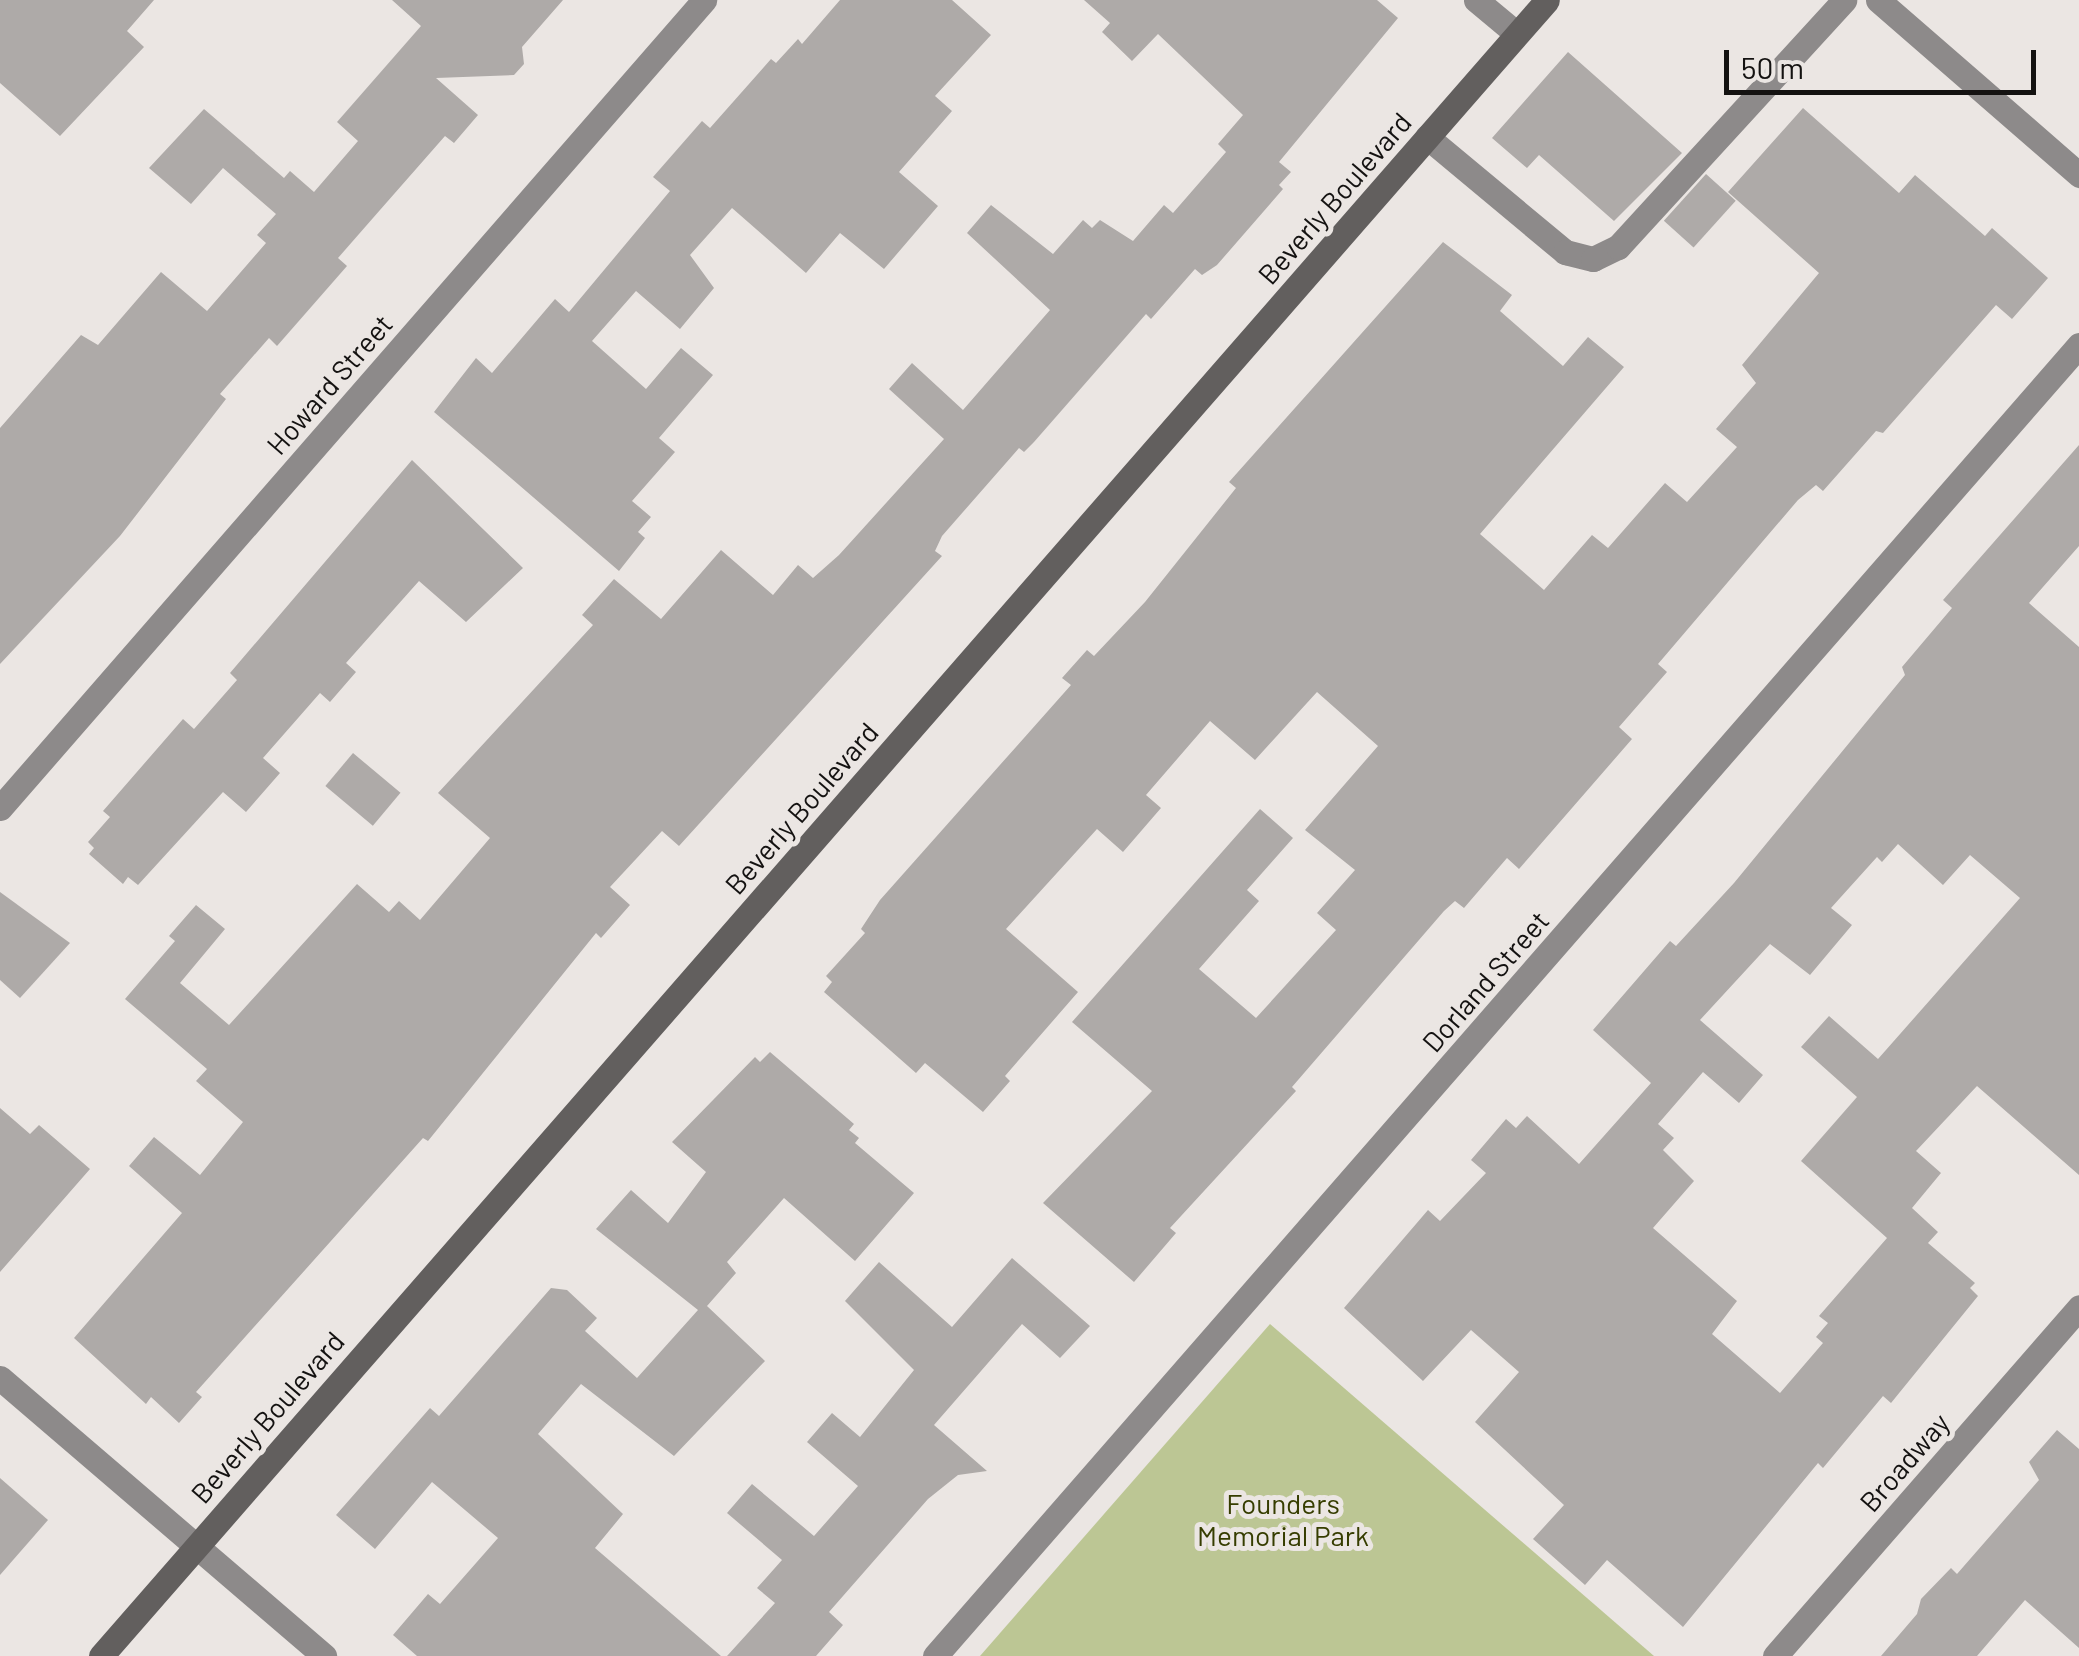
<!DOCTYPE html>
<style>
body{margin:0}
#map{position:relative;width:2079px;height:1656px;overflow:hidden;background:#ebe6e3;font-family:Barlow,sans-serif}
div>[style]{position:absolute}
.green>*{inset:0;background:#bcc694}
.building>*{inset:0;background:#aeaaa8;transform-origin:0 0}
.service>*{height:25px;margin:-12.5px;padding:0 12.5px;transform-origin:12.5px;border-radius:12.5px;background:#8d8a8a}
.minor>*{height:25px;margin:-12.5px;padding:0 12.5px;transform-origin:12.5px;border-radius:12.5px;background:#8d8a8a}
.tertiary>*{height:25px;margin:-12.5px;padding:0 12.5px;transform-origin:12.5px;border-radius:12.5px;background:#8d8a8a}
.secondary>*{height:25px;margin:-12.5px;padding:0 12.5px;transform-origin:12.5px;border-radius:12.5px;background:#625f5e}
span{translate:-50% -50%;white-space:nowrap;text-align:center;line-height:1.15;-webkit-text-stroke:10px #ebe6e3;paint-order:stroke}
.street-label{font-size:28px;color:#141211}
.park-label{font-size:28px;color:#363d00}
.scale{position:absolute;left:1724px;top:50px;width:312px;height:45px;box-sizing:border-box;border:5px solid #141211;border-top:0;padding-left:12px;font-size:30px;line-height:35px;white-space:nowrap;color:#141211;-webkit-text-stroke:8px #ebe6e3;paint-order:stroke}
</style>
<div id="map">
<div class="green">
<i style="clip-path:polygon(1270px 1324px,1654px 1656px,980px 1656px)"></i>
</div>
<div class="building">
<i style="clip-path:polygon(0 0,154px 0,127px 31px,144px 47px,60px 136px,0 83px)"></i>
<i style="clip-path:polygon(392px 0,563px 0,522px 47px,524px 64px,514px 75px,436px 78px,478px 115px,454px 143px,445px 136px,380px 210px,338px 258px,347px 266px,277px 346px,269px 338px,220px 394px,226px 399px,120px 536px,0 664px,0 428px,81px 335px,98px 345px,161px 272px,207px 311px,266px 243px,257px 235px,276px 214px,223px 168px,191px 204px,149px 168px,204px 109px,284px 178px,290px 171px,314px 192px,358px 141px,337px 122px,421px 26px)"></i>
<i style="clip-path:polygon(840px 0,952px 0,991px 35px,935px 96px,952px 111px,899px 172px,938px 206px,884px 269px,840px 233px,806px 273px,732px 208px,690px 255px,714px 288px,680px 329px,636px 291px,592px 341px,646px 389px,681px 348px,713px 375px,659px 438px,675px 452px,632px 501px,651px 517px,638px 532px,645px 538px,619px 571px,434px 412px,476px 358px,492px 373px,555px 299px,569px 312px,670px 191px,653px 177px,702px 121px,710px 128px,771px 59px,776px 63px,798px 39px,802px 44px)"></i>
<i style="clip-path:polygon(1084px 0,1377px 0,1398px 18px,1279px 162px,1291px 172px,1279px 185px,1283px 189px,1217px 265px,1202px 275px,1195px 269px,1151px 319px,1146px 314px,1034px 442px,1024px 452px,1019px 448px,942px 536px,935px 551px,942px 556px,679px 846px,662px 831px,610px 887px,630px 905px,601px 938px,596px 933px,428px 1141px,423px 1138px,196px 1392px,202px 1397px,179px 1423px,151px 1397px,146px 1404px,74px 1338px,182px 1213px,129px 1166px,154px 1137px,200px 1175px,243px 1122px,196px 1081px,207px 1069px,125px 999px,175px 941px,169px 936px,196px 905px,225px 929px,180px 983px,229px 1025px,357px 884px,389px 912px,399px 901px,420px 920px,490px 838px,438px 793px,593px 625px,582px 615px,614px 579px,661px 619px,721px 550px,773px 595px,798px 565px,813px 578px,839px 555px,944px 439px,889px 389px,912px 363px,963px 410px,1050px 310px,967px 233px,991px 205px,1053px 254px,1083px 220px,1092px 228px,1100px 220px,1133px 241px,1164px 205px,1173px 213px,1226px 152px,1218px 144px,1243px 115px,1158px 34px,1132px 61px,1102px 32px,1110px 23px)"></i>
<i style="clip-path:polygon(1568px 52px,1682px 153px,1614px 221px,1539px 155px,1527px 168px,1492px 138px)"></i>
<i style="clip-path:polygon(1803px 108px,1899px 193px,1915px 175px,1985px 236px,1992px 228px,2048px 278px,2012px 319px,1996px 305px,1883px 433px,1876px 431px,1823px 491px,1816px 485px,1798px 500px,1658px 664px,1667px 672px,1619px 727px,1632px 739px,1519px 869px,1507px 858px,1464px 908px,1455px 901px,1444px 911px,1292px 1087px,1296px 1091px,1170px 1228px,1176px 1233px,1134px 1282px,1043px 1203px,1152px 1091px,1072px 1022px,1260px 809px,1293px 838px,1247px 890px,1259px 901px,1199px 969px,1256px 1018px,1336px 930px,1317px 913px,1355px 870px,1305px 830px,1378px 746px,1317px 692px,1255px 760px,1210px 721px,1146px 795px,1161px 808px,1123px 852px,1097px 829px,1006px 929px,1078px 992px,1005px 1076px,1010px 1081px,983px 1112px,925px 1063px,916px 1073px,824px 992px,832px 982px,826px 976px,865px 933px,861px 929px,880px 900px,1071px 685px,1062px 678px,1087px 650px,1094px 656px,1145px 602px,1236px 488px,1229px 482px,1443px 242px,1512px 295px,1500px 311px,1563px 366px,1588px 337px,1624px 367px,1480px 534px,1544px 590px,1592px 535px,1608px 548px,1665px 483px,1687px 502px,1737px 447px,1716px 429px,1756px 383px,1742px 365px,1819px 273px,1728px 192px)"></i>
<i style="left:1706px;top:174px;width:40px;height:63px;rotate:42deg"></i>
<i style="clip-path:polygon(evenodd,2079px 445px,2079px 546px,2029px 603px,2079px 647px,2079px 1175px,1977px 1086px,1916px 1151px,1941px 1173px,1912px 1208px,1938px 1232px,1928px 1243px,1975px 1283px,1970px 1288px,1978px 1296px,1891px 1403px,1883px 1396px,1823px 1468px,1818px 1463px,1683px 1627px,1607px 1560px,1585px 1585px,1533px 1539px,1564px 1505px,1475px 1422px,1519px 1372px,1471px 1330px,1423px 1381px,1344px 1308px,1428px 1210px,1440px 1221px,1486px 1173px,1471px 1160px,1506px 1119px,1516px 1128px,1527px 1116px,1579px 1164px,1651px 1083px,1593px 1030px,1670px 941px,1676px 946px,1734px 883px,1905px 675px,1902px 667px,1952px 608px,1943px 600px,2079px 445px,1898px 844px,1943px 885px,1970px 855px,2020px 898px,1878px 1059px,1829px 1016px,1801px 1047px,1857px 1097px,1801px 1161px,1887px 1238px,1819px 1316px,1828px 1323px,1816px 1337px,1823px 1343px,1780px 1393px,1712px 1334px,1737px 1301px,1653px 1228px,1694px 1181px,1663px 1150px,1674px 1138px,1658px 1124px,1703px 1072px,1739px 1103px,1763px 1075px,1700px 1020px,1770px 944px,1810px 975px,1852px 925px,1831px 908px,1877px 857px,1882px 862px,1898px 844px)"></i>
<i style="clip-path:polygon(412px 460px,523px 568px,466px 622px,419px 581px,346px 663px,356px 672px,330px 702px,320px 693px,263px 758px,280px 773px,246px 812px,223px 792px,138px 885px,128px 877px,123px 884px,89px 854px,94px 848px,88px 842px,110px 817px,103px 811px,183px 719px,194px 729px,237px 680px,230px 673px)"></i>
<i style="left:353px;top:753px;width:62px;height:43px;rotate:40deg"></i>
<i style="clip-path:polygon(0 892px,70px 943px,20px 998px,0 980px)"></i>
<i style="clip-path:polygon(770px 1052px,854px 1124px,849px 1130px,859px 1138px,855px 1143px,914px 1193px,855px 1261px,784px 1198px,727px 1262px,736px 1273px,707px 1306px,765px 1361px,674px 1456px,581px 1384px,538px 1434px,623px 1514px,595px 1548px,721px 1656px,417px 1656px,393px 1635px,428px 1594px,440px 1604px,498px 1538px,432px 1482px,375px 1549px,336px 1515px,430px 1408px,439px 1416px,551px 1288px,567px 1290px,597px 1318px,585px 1331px,637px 1378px,698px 1310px,596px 1229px,631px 1190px,668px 1223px,706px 1172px,672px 1142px,755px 1057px,760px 1062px)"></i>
<i style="clip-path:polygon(0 1108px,30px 1134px,39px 1125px,90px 1169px,0 1272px)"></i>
<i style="clip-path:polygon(1012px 1258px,1090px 1326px,1060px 1358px,1022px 1324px,934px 1425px,987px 1471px,958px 1475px,928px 1499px,829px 1612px,843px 1625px,816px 1656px,727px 1656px,775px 1603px,757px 1588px,782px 1560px,727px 1513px,752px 1484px,814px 1536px,858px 1486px,807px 1442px,832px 1413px,860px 1437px,914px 1370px,845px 1301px,879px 1262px,952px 1327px)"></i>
<i style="clip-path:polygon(2057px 1430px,2079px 1449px,2079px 1648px,2025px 1600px,1977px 1656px,1881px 1656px,1917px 1614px,1921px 1599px,1951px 1568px,1957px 1574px,2039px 1480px,2029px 1462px)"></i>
<i style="clip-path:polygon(0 1478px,48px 1520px,0 1575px)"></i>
</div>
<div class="service">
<i style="left:1476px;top:0;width:53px;rotate:39.7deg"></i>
<i style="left:1427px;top:137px;width:180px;rotate:39.8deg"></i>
<i style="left:1565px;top:252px;width:29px;rotate:14deg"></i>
<i style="left:1593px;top:259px;width:28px;rotate:-26deg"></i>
<i style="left:1618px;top:247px;width:335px;rotate:-47.5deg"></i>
</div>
<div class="minor">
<i style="left:0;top:808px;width:1072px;rotate:-48.93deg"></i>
<i style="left:0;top:1378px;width:427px;rotate:40.6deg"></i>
<i style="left:935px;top:1656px;width:1740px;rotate:-48.89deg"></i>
</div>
<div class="tertiary">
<i style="left:1878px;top:0;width:267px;rotate:41deg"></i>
<i style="left:1775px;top:1656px;width:463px;rotate:-48.9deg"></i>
</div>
<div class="secondary">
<i style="left:101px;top:1656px;width:2198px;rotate:-48.87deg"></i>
</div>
<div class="street-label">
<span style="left:1334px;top:198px;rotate:-49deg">Beverly Boulevard</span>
<span style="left:329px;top:384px;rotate:-49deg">Howard Street</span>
<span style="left:801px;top:808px;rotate:-49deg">Beverly Boulevard</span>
<span style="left:1485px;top:981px;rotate:-49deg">Dorland Street</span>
<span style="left:267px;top:1417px;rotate:-49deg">Beverly Boulevard</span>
<span style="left:1904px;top:1462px;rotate:-49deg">Broadway</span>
</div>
<div class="park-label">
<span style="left:1283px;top:1519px">Founders<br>Memorial Park</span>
</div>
<div class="scale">50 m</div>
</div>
